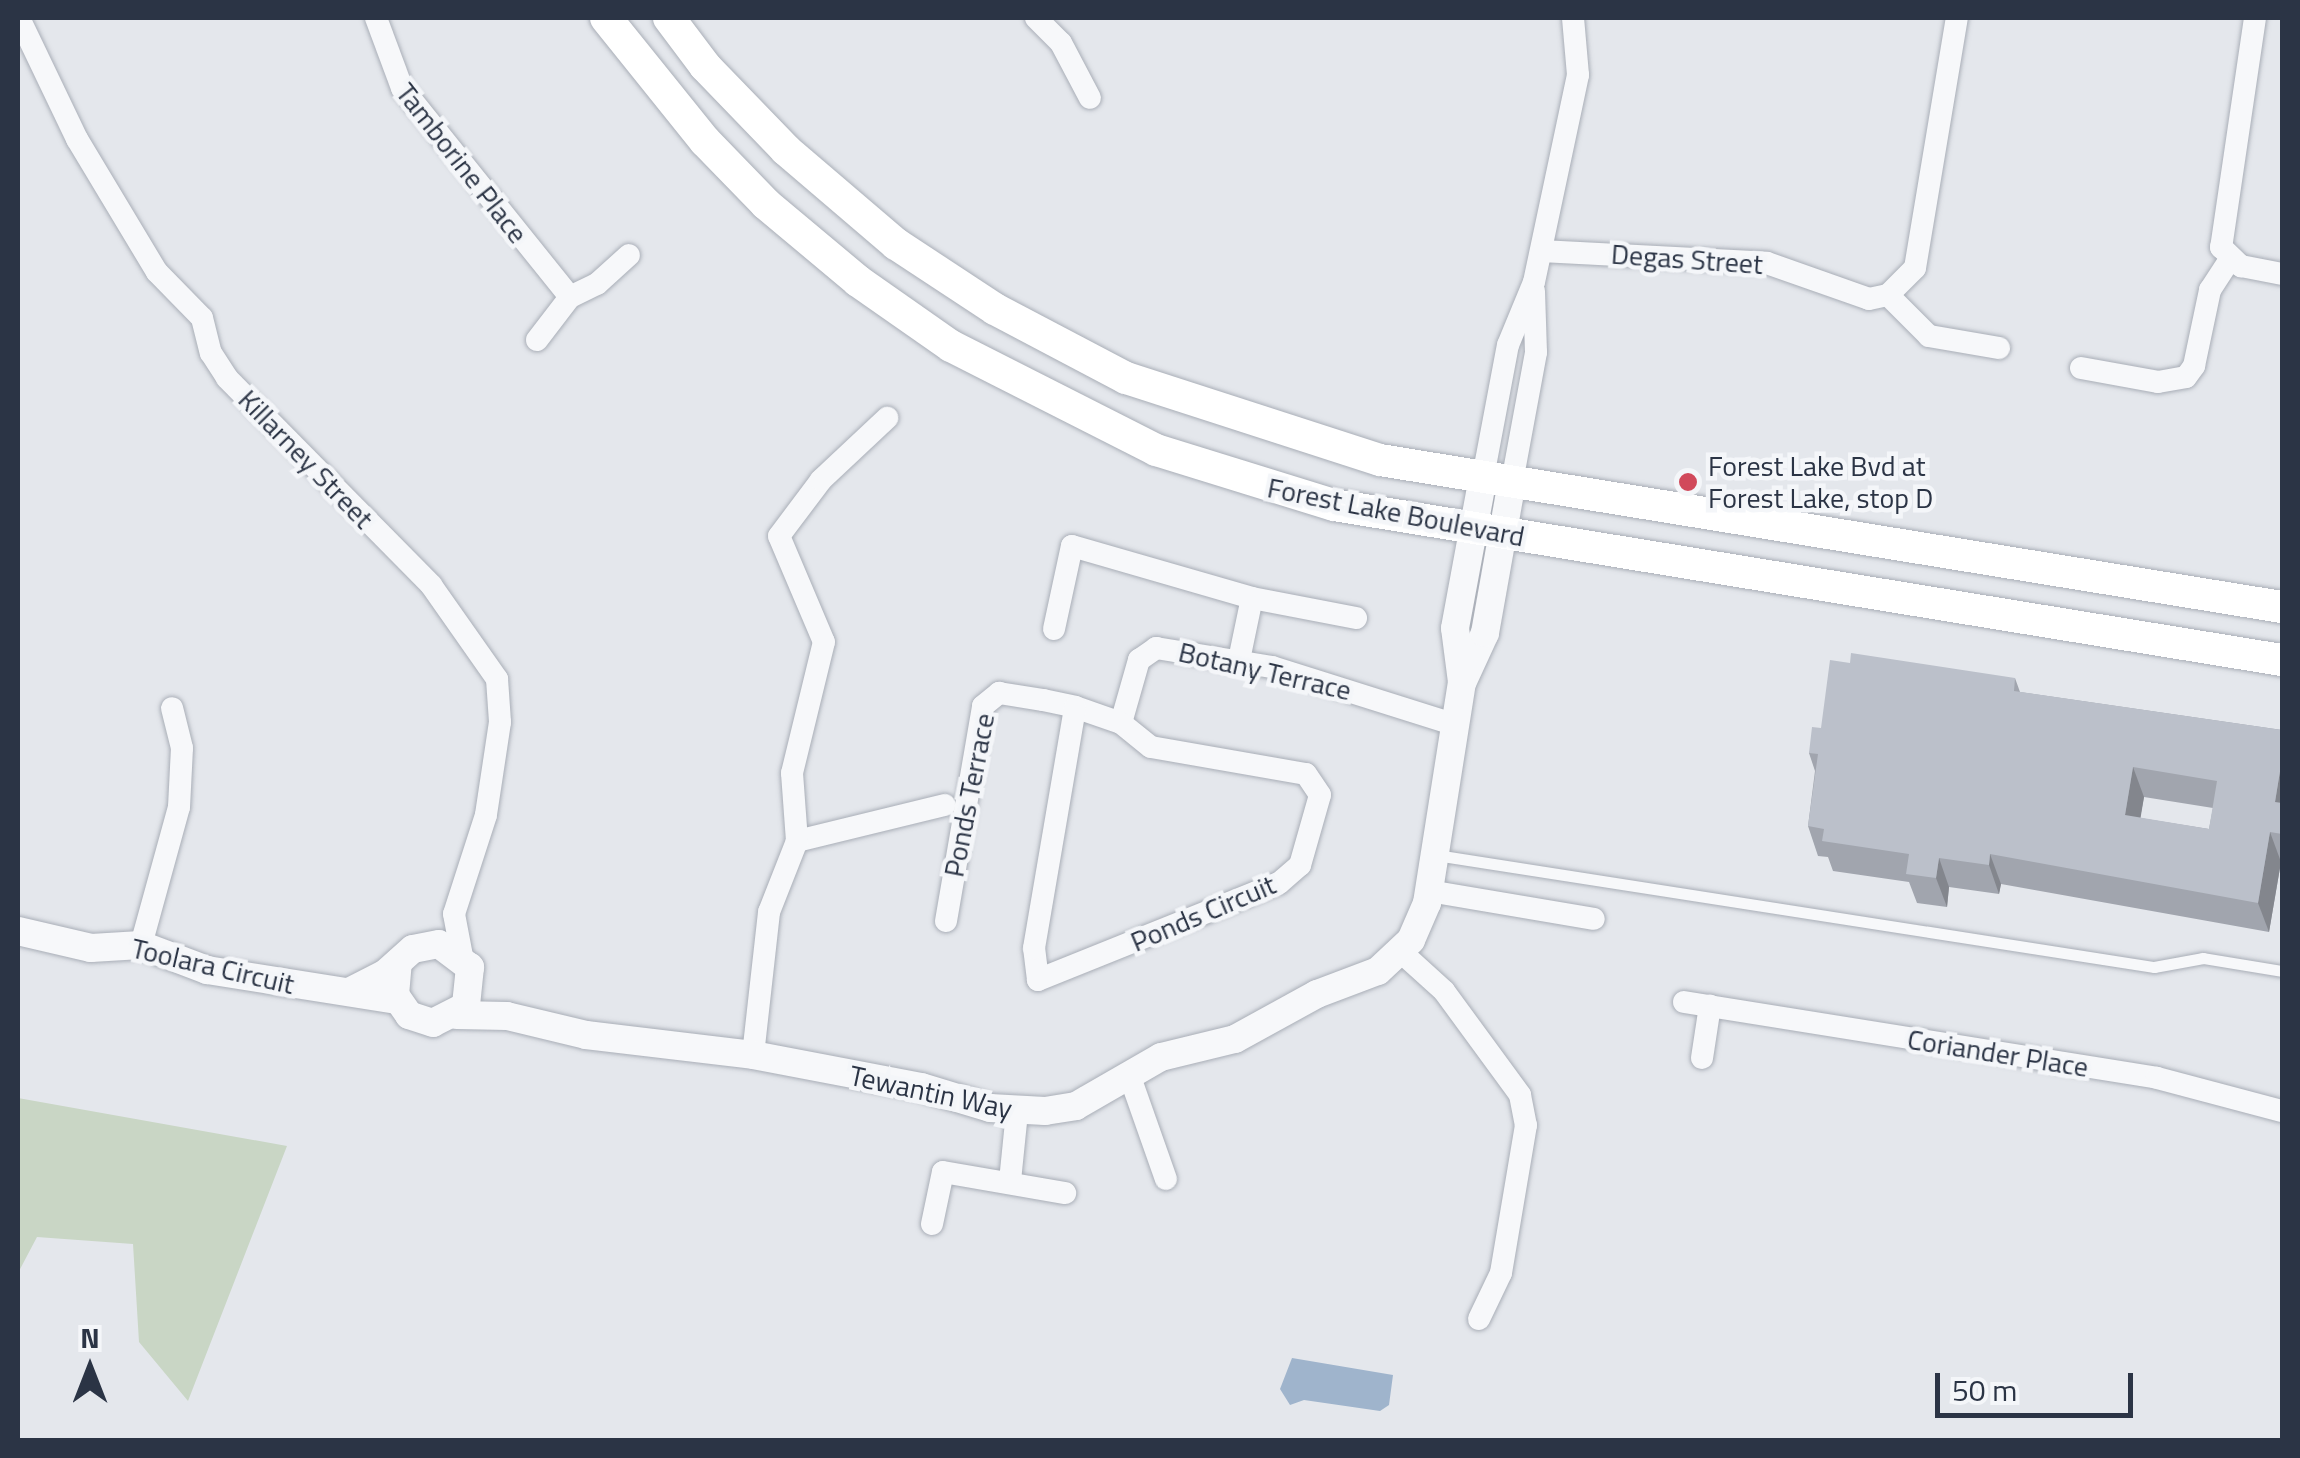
<!DOCTYPE html>
<style>
body{margin:0}
#map{position:relative;width:2300px;height:1458px;overflow:hidden;background:#e4e7ec;font-family:"Titillium Web",sans-serif}
div>[style]{position:absolute}
.green>*{inset:0;background:#c9d6c5}
.water>*{inset:0;background:#9fb4cc}
.roads{filter:drop-shadow(0 0 2px #a9aeb7) drop-shadow(0 0 2px #a9aeb7)}
.service>*{height:11px;margin:-5.5px;padding:0 5.5px;transform-origin:5.5px;border-radius:5.5px;background:#f7f8fa}
.minor>*{height:22px;margin:-11px;padding:0 11px;transform-origin:11px;border-radius:11px;background:#f7f8fa}
.tertiary>*{height:28px;margin:-14px;padding:0 14px;transform-origin:14px;border-radius:14px;background:#f7f8fa}
.secondary>*{height:32px;margin:-16px;padding:0 16px;transform-origin:16px;border-radius:16px;background:#fff}
.wall>*{inset:0;background:#a1a5ae}
.shaded-wall>*{inset:0;background:#83868d}
.building>*{inset:0;background:#bbc0ca}
.dots>*{width:28px;height:28px;translate:-50% -50%;box-sizing:border-box;border:5px solid #f4f6f9;border-radius:50%}
span{translate:-50% -50%;white-space:nowrap;text-align:center;line-height:1.15;-webkit-text-stroke:9px #f4f6f9;paint-order:stroke}
.street-label{font-size:28px;color:#2b3445}
.poi-label{font-size:28px;color:#2b3445}
.left{translate:0 -50%;text-align:left}
.frame{position:absolute;inset:0;border:20px solid #2b3445;pointer-events:none}
.north{position:absolute;left:40px;top:1318px;width:100px;height:100px;-webkit-text-stroke:8px #f4f6f9;paint-order:stroke;rotate:0deg;font-size:28px;font-weight:700;line-height:40px;text-align:center;color:#2b3445}
.north::after{content:'';display:block;margin:auto;width:35px;height:45px;background:#2b3445;clip-path:polygon(50% 0,100% 100%,50% 72%,0 100%)}
.scale{position:absolute;left:1935px;top:1373px;width:198px;height:45px;box-sizing:border-box;border:5px solid #2b3445;border-top:0;padding-left:12px;font-size:30px;line-height:35px;white-space:nowrap;color:#2b3445;-webkit-text-stroke:8px #f4f6f9;paint-order:stroke}
</style>
<div id="map">
<div class="green">
<i style="clip-path:polygon(18px 1098px,287px 1146px,188px 1401px,139px 1342px,133px 1244px,37px 1237px,18px 1273px)"></i>
</div>
<div class="water">
<i style="clip-path:polygon(1292px 1358px,1393px 1375px,1389px 1405px,1380px 1411px,1304px 1400px,1290px 1405px,1280px 1389px)"></i>
</div>
<div class="roads">
<div class="service">
<i style="left:1436px;top:855px;width:727px;rotate:8.87deg"></i>
<i style="left:2154px;top:967px;width:50px;rotate:-10.4deg"></i>
<i style="left:2203px;top:958px;width:80px;rotate:9.3deg"></i>
</div>
<div class="minor">
<i style="left:19px;top:18px;width:134px;rotate:64.4deg"></i>
<i style="left:77px;top:139px;width:155px;rotate:59deg"></i>
<i style="left:157px;top:272px;width:64px;rotate:45.6deg"></i>
<i style="left:202px;top:318px;width:36px;rotate:76deg"></i>
<i style="left:211px;top:353px;width:30px;rotate:57deg"></i>
<i style="left:227px;top:378px;width:291px;rotate:45.4deg"></i>
<i style="left:431px;top:585px;width:115px;rotate:54.9deg"></i>
<i style="left:497px;top:679px;width:43px;rotate:86deg"></i>
<i style="left:500px;top:722px;width:94px;rotate:98.6deg"></i>
<i style="left:486px;top:815px;width:104px;rotate:107.9deg"></i>
<i style="left:454px;top:914px;width:43px;rotate:79.2deg"></i>
<i style="left:376px;top:18px;width:75px;rotate:69.6deg"></i>
<i style="left:402px;top:88px;width:268px;rotate:51.2deg"></i>
<i style="left:1036px;top:18px;width:35px;rotate:45deg"></i>
<i style="left:1061px;top:43px;width:62px;rotate:62.2deg"></i>
<i style="left:2255px;top:18px;width:232px;rotate:98.4deg"></i>
<i style="left:2221px;top:247px;width:28px;rotate:44deg"></i>
<i style="left:2241px;top:266px;width:42px;rotate:11deg"></i>
<i style="left:1541px;top:251px;width:226px;rotate:3deg"></i>
<i style="left:1767px;top:263px;width:108px;rotate:19.4deg"></i>
<i style="left:1869px;top:299px;width:19px;rotate:-12deg"></i>
<i style="left:1888px;top:295px;width:38px;rotate:-45deg"></i>
<i style="left:1915px;top:268px;width:254px;rotate:-80.5deg"></i>
<i style="left:1888px;top:295px;width:58px;rotate:45deg"></i>
<i style="left:1929px;top:336px;width:71px;rotate:9.7deg"></i>
<i style="left:537px;top:340px;width:54px;rotate:-52.5deg"></i>
<i style="left:570px;top:297px;width:30px;rotate:-26deg"></i>
<i style="left:597px;top:284px;width:43px;rotate:-42.2deg"></i>
<i style="left:2081px;top:368px;width:78px;rotate:10.3deg"></i>
<i style="left:2158px;top:382px;width:28px;rotate:-10deg"></i>
<i style="left:2186px;top:377px;width:14px;rotate:-54deg"></i>
<i style="left:2194px;top:366px;width:78px;rotate:-78.1deg"></i>
<i style="left:2210px;top:290px;width:38px;rotate:-57deg"></i>
<i style="left:1483px;top:477px;width:134px;rotate:-79.3deg"></i>
<i style="left:1508px;top:345px;width:68px;rotate:-67.6deg"></i>
<i style="left:1534px;top:282px;width:212px;rotate:-78deg"></i>
<i style="left:1578px;top:75px;width:57px;rotate:-95deg"></i>
<i style="left:1512px;top:482px;width:132px;rotate:-79.5deg"></i>
<i style="left:1536px;top:352px;width:61px;rotate:-91.9deg"></i>
<i style="left:1054px;top:629px;width:85px;rotate:-77.8deg"></i>
<i style="left:1072px;top:546px;width:187px;rotate:16.1deg"></i>
<i style="left:1252px;top:598px;width:106px;rotate:10.9deg"></i>
<i style="left:1239px;top:660px;width:63px;rotate:-78.2deg"></i>
<i style="left:1121px;top:723px;width:66px;rotate:-74.1deg"></i>
<i style="left:1139px;top:660px;width:21px;rotate:-35deg"></i>
<i style="left:1156px;top:648px;width:118px;rotate:9.3deg"></i>
<i style="left:1272px;top:667px;width:193px;rotate:17.5deg"></i>
<i style="left:797px;top:841px;width:152px;rotate:-13.7deg"></i>
<i style="left:1429px;top:891px;width:167px;rotate:9.6deg"></i>
<i style="left:946px;top:921px;width:218px;rotate:-80.2deg"></i>
<i style="left:983px;top:706px;width:21px;rotate:-39deg"></i>
<i style="left:999px;top:693px;width:45px;rotate:9deg"></i>
<i style="left:1043px;top:700px;width:33px;rotate:12deg"></i>
<i style="left:1075px;top:707px;width:49px;rotate:19.2deg"></i>
<i style="left:1121px;top:723px;width:38px;rotate:39deg"></i>
<i style="left:1151px;top:747px;width:157px;rotate:9.9deg"></i>
<i style="left:1306px;top:774px;width:25px;rotate:56deg"></i>
<i style="left:1320px;top:795px;width:73px;rotate:105.9deg"></i>
<i style="left:1300px;top:865px;width:28px;rotate:139deg"></i>
<i style="left:1279px;top:883px;width:260px;rotate:158.1deg"></i>
<i style="left:1038px;top:980px;width:32px;rotate:-97deg"></i>
<i style="left:1034px;top:948px;width:244px;rotate:-80.3deg"></i>
<i style="left:141px;top:945px;width:143px;rotate:-74.6deg"></i>
<i style="left:179px;top:807px;width:59px;rotate:-87.1deg"></i>
<i style="left:182px;top:748px;width:41px;rotate:-104deg"></i>
<i style="left:1401px;top:952px;width:58px;rotate:42.2deg"></i>
<i style="left:1444px;top:991px;width:129px;rotate:53.8deg"></i>
<i style="left:1520px;top:1095px;width:31px;rotate:79deg"></i>
<i style="left:1526px;top:1125px;width:150px;rotate:99.6deg"></i>
<i style="left:1501px;top:1273px;width:51px;rotate:115.6deg"></i>
<i style="left:1684px;top:1002px;width:479px;rotate:9.1deg"></i>
<i style="left:2157px;top:1078px;width:129px;rotate:14.8deg"></i>
<i style="left:753px;top:1055px;width:144px;rotate:-83.6deg"></i>
<i style="left:769px;top:912px;width:76px;rotate:-68.5deg"></i>
<i style="left:797px;top:841px;width:68px;rotate:-94.2deg"></i>
<i style="left:792px;top:773px;width:135px;rotate:-76.3deg"></i>
<i style="left:824px;top:642px;width:115px;rotate:-113deg"></i>
<i style="left:779px;top:536px;width:70px;rotate:-53.1deg"></i>
<i style="left:821px;top:480px;width:91px;rotate:-43.2deg"></i>
<i style="left:1702px;top:1058px;width:53px;rotate:-81.3deg"></i>
<i style="left:1130px;top:1077px;width:108px;rotate:70.6deg"></i>
<i style="left:1010px;top:1181px;width:69px;rotate:-84.2deg"></i>
<i style="left:932px;top:1224px;width:53px;rotate:-78.1deg"></i>
<i style="left:943px;top:1172px;width:124px;rotate:9.8deg"></i>
</div>
<div class="tertiary">
<i style="left:1463px;top:681px;width:53px;rotate:-65.4deg"></i>
<i style="left:1485px;top:633px;width:153px;rotate:-79.9deg"></i>
<i style="left:18px;top:931px;width:75px;rotate:13.1deg"></i>
<i style="left:91px;top:948px;width:50px;rotate:-3.4deg"></i>
<i style="left:141px;top:945px;width:71px;rotate:20.7deg"></i>
<i style="left:207px;top:970px;width:192px;rotate:9deg"></i>
<i style="left:351px;top:991px;width:39px;rotate:-27deg"></i>
<i style="left:386px;top:973px;width:36px;rotate:-42deg"></i>
<i style="left:413px;top:949px;width:26px;rotate:-11deg"></i>
<i style="left:439px;top:944px;width:39px;rotate:37deg"></i>
<i style="left:470px;top:967px;width:39px;rotate:96deg"></i>
<i style="left:466px;top:1006px;width:37px;rotate:153deg"></i>
<i style="left:433px;top:1023px;width:25px;rotate:-162deg"></i>
<i style="left:409px;top:1015px;width:24px;rotate:-125deg"></i>
<i style="left:395px;top:995px;width:32px;rotate:-85deg"></i>
<i style="left:457px;top:1015px;width:50px;rotate:1.1deg"></i>
<i style="left:507px;top:1016px;width:81px;rotate:13.5deg"></i>
<i style="left:586px;top:1035px;width:168px;rotate:6.8deg"></i>
<i style="left:753px;top:1055px;width:171px;rotate:10.8deg"></i>
<i style="left:921px;top:1087px;width:72px;rotate:16.9deg"></i>
<i style="left:990px;top:1108px;width:55px;rotate:3.1deg"></i>
<i style="left:1045px;top:1111px;width:31px;rotate:-9deg"></i>
<i style="left:1076px;top:1106px;width:98px;rotate:-30deg"></i>
<i style="left:1161px;top:1057px;width:76px;rotate:-13.7deg"></i>
<i style="left:1235px;top:1039px;width:94px;rotate:-28.8deg"></i>
<i style="left:1317px;top:994px;width:65px;rotate:-20.7deg"></i>
<i style="left:1378px;top:971px;width:45px;rotate:-43.2deg"></i>
<i style="left:1411px;top:940px;width:40px;rotate:-66.6deg"></i>
<i style="left:1427px;top:903px;width:224px;rotate:-81deg"></i>
<i style="left:1462px;top:682px;width:54px;rotate:-97.4deg"></i>
<i style="left:1455px;top:628px;width:154px;rotate:-79.5deg"></i>
</div>
<div class="secondary">
<i style="left:606px;top:18px;width:158px;rotate:51.2deg"></i>
<i style="left:705px;top:141px;width:88px;rotate:45.9deg"></i>
<i style="left:766px;top:204px;width:120px;rotate:39.9deg"></i>
<i style="left:858px;top:281px;width:113px;rotate:35deg"></i>
<i style="left:951px;top:346px;width:230px;rotate:26.9deg"></i>
<i style="left:1156px;top:450px;width:186px;rotate:17.2deg"></i>
<i style="left:1334px;top:505px;width:961px;rotate:9.29deg"></i>
<i style="left:669px;top:18px;width:60px;rotate:53.1deg"></i>
<i style="left:705px;top:66px;width:117px;rotate:46deg"></i>
<i style="left:786px;top:150px;width:145px;rotate:40.5deg"></i>
<i style="left:896px;top:244px;width:118px;rotate:33.3deg"></i>
<i style="left:995px;top:309px;width:148px;rotate:27.8deg"></i>
<i style="left:1126px;top:378px;width:267px;rotate:17.9deg"></i>
<i style="left:1380px;top:460px;width:914px;rotate:9.26deg"></i>
</div>
</div>
<div class="wall">
<i style="clip-path:polygon(evenodd,2015px 678px,2020px 692px,2282px 730px,2282px 862px,2281px 862px,2269px 932px,2001px 884px,1999px 894px,1949px 887px,1947px 907px,1917px 903px,1909px 882px,1833px 871px,1828px 857px,1818px 856px,1808px 826px,1815px 771px,1809px 753px,1821px 728px,2015px 678px,2144px 797px,2213px 808px,2209px 829px,2140px 818px,2144px 797px)"></i>
</div>
<div class="shaded-wall">
<i style="clip-path:polygon(2282px 759px,2282px 822px,2275px 802px)"></i>
<i style="clip-path:polygon(2133px 767px,2144px 797px,2136px 845px,2125px 815px)"></i>
<i style="clip-path:polygon(2270px 832px,2281px 862px,2269px 932px,2258px 903px)"></i>
<i style="clip-path:polygon(1990px 854px,2001px 884px,1999px 894px,1989px 865px)"></i>
<i style="clip-path:polygon(1939px 858px,1949px 887px,1947px 907px,1936px 878px)"></i>
</div>
<div class="building">
<i style="clip-path:polygon(evenodd,1851px 653px,2015px 678px,2014px 691px,2282px 730px,2282px 759px,2275px 802px,2282px 803px,2282px 834px,2270px 832px,2258px 903px,1990px 854px,1989px 865px,1939px 858px,1936px 878px,1906px 874px,1909px 854px,1822px 841px,1824px 829px,1808px 826px,1818px 754px,1809px 753px,1812px 727px,1821px 728px,1830px 660px,1850px 663px,1851px 653px,2133px 767px,2217px 781px,2209px 829px,2125px 815px,2133px 767px)"></i>
</div>
<div class="dots">
<i style="left:1688px;top:482px;background:#d1495b"></i>
</div>
<div class="street-label">
<span style="left:462px;top:163px;rotate:52deg">Tamborine Place</span>
<span style="left:1687px;top:259px;rotate:4deg">Degas Street</span>
<span style="left:306px;top:459px;rotate:46deg">Killarney Street</span>
<span style="left:1396px;top:512px;rotate:11deg">Forest Lake Boulevard</span>
<span style="left:1265px;top:671px;rotate:13deg">Botany Terrace</span>
<span style="left:969px;top:795px;rotate:-79deg">Ponds Terrace</span>
<span style="left:1203px;top:913px;rotate:-23deg">Ponds Circuit</span>
<span style="left:213px;top:966px;rotate:13deg">Toolara Circuit</span>
<span style="left:1998px;top:1053px;rotate:9deg">Coriander Place</span>
<span style="left:931px;top:1092px;rotate:12deg">Tewantin Way</span>
</div>
<div class="poi-label">
<span class="left" style="left:1708px;top:482px">Forest Lake Bvd at<br>Forest Lake, stop D</span>
</div>
<div class="frame"></div>
<div class="north">N</div>
<div class="scale">50 m</div>
</div>
